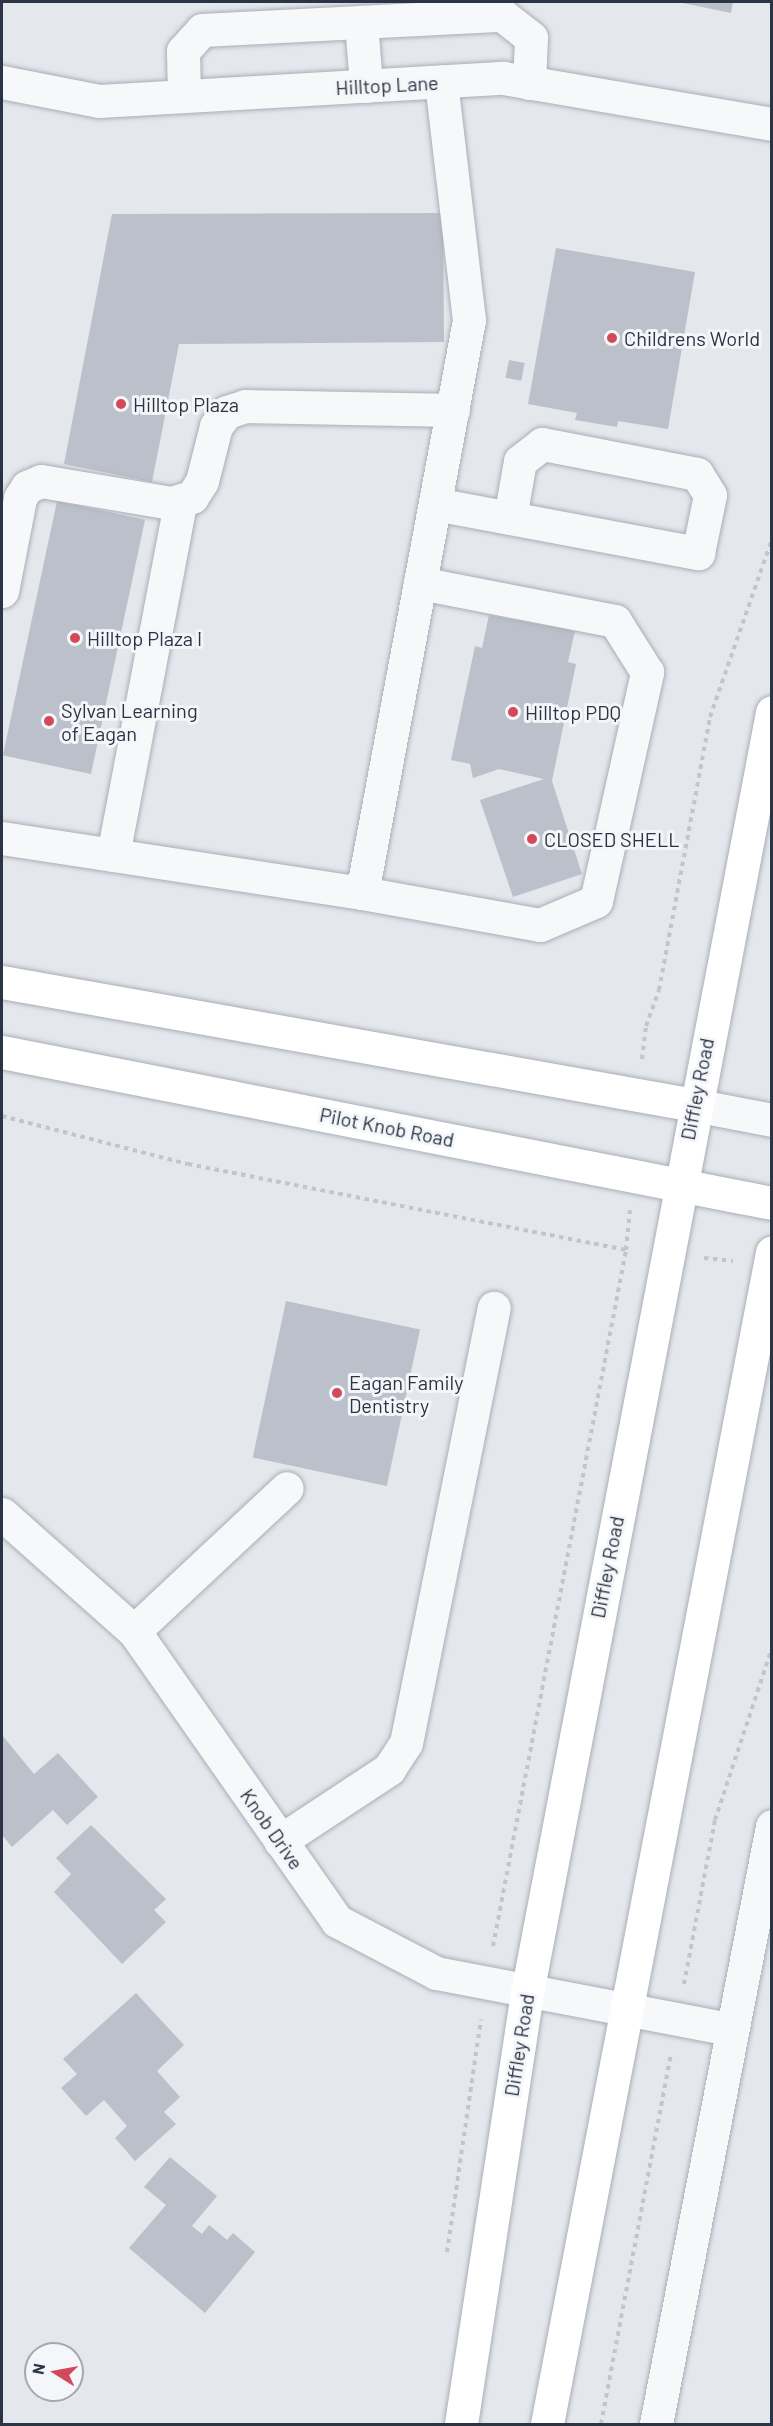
<!DOCTYPE html>
<style>
body{margin:0}
#map{position:relative;width:773px;height:2426px;overflow:hidden;background:#e4e7ec;font-family:Barlow,sans-serif}
div>[style]{position:absolute}
.building>*{inset:0;background:#bbc0ca;transform-origin:0 0}
.path>*{height:4px;margin-top:-2px;transform-origin:0;background:repeating-linear-gradient(90deg,#c2c5cb 0 4.5px,transparent 0 9px)}
.roads{filter:drop-shadow(0 0 2px #a9aeb7) drop-shadow(0 0 2px #a9aeb7)}
.minor>*{height:33px;margin:-16.5px;padding:0 16.5px;transform-origin:16.5px;border-radius:16.5px;background:#f7f8fa}
.major>*{height:33px;margin:-16.5px;padding:0 16.5px;transform-origin:16.5px;border-radius:16.5px;background:#fff}
.dots>*{width:16px;height:16px;translate:-50% -50%;box-sizing:border-box;border:3px solid #f4f6f9;border-radius:50%}
span{translate:-50% -50%;white-space:nowrap;text-align:center;line-height:1.15;-webkit-text-stroke:6px #f4f6f9;paint-order:stroke}
.street-label{font-size:20px;color:#2b3445}
.poi-label{font-size:20px;color:#2b3445}
.left{translate:0 -50%;text-align:left}
.frame{position:absolute;inset:0;border:3px solid #2b3445;pointer-events:none}
.north{position:absolute;left:24px;top:2342px;width:60px;height:60px;box-sizing:border-box;background:#f4f6f9;border:2px solid #a4a8b1;border-radius:50%;rotate:281deg;font-size:16px;font-weight:700;line-height:24px;text-align:center;color:#2b3445}
.north::after{content:'';display:block;margin:auto;width:21px;height:27px;background:#d1495b;clip-path:polygon(50% 0,100% 100%,50% 72%,0 100%)}
</style>
<div id="map">
<div class="building">
<i style="clip-path:polygon(678px 2px,733px 2px,731px 13px)"></i>
<i style="clip-path:polygon(443px 213px,444px 342px,179px 344px,152px 482px,64px 464px,112px 214px)"></i>
<i style="clip-path:polygon(556px 248px,695px 272px,668px 429px,618px 421px,617px 427px,575px 420px,577px 413px,528px 404px)"></i>
<i style="left:509px;top:360px;width:16px;height:18px;rotate:11deg"></i>
<i style="left:57px;top:501px;width:90px;height:260px;rotate:12deg"></i>
<i style="clip-path:polygon(489px 615px,575px 631px,568px 662px,576px 664px,552px 781px,582px 874px,513px 897px,480px 800px,544px 779px,499px 769px,473px 778px,470px 764px,451px 760px,475px 646px,482px 648px)"></i>
<i style="left:286px;top:1301px;width:137px;height:160px;rotate:12deg"></i>
<i style="clip-path:polygon(2px 1735px,34px 1774px,58px 1753px,98px 1797px,67px 1825px,53px 1810px,12px 1847px,2px 1835px)"></i>
<i style="clip-path:polygon(91px 1825px,166px 1899px,154px 1910px,166px 1922px,122px 1964px,54px 1892px,71px 1874px,56px 1858px)"></i>
<i style="clip-path:polygon(136px 1993px,184px 2045px,157px 2071px,180px 2097px,164px 2112px,176px 2124px,135px 2161px,115px 2138px,127px 2126px,104px 2100px,86px 2116px,61px 2088px,77px 2074px,63px 2059px)"></i>
<i style="clip-path:polygon(170px 2157px,217px 2196px,192px 2226px,202px 2234px,209px 2225px,227px 2240px,233px 2233px,255px 2252px,205px 2313px,129px 2248px,166px 2205px,144px 2187px)"></i>
</div>
<div class="path">
<i style="left:642px;top:1059px;width:33px;rotate:-83deg"></i>
<i style="left:646px;top:1026px;width:38px;rotate:-70deg"></i>
<i style="left:659px;top:990px;width:278px;rotate:-79.4deg"></i>
<i style="left:710px;top:717px;width:188px;rotate:-70.8deg"></i>
<i style="left:2px;top:1116px;width:192px;rotate:14.5deg"></i>
<i style="left:188px;top:1164px;width:448px;rotate:11.1deg"></i>
<i style="left:704px;top:1258px;width:29px;rotate:6deg"></i>
<i style="left:493px;top:1946px;width:709px;rotate:-79.18deg"></i>
<i style="left:626px;top:1250px;width:40px;rotate:-84.3deg"></i>
<i style="left:684px;top:1984px;width:167px;rotate:-79.3deg"></i>
<i style="left:715px;top:1820px;width:181px;rotate:-71.7deg"></i>
<i style="left:447px;top:2252px;width:235px;rotate:-81.7deg"></i>
<i style="left:601px;top:2424px;width:377px;rotate:-79.3deg"></i>
</div>
<div class="roads">
<div class="minor">
<i style="left:361px;top:22px;width:64px;rotate:85.5deg"></i>
<i style="left:2px;top:82px;width:99px;rotate:11.1deg"></i>
<i style="left:99px;top:101px;width:405px;rotate:-3.3deg"></i>
<i style="left:503px;top:78px;width:273px;rotate:9.7deg"></i>
<i style="left:184px;top:96px;width:45px;rotate:-91.3deg"></i>
<i style="left:183px;top:51px;width:28px;rotate:-48deg"></i>
<i style="left:202px;top:30px;width:300px;rotate:-2.9deg"></i>
<i style="left:502px;top:15px;width:37px;rotate:38deg"></i>
<i style="left:531px;top:38px;width:45px;rotate:92.5deg"></i>
<i style="left:435px;top:504px;width:268px;rotate:10.6deg"></i>
<i style="left:698px;top:553px;width:59px;rotate:-78.3deg"></i>
<i style="left:710px;top:495px;width:25px;rotate:-122deg"></i>
<i style="left:697px;top:474px;width:158px;rotate:-169deg"></i>
<i style="left:542px;top:444px;width:28px;rotate:142deg"></i>
<i style="left:520px;top:461px;width:58px;rotate:100deg"></i>
<i style="left:2px;top:591px;width:95px;rotate:-79deg"></i>
<i style="left:20px;top:498px;width:13px;rotate:-58deg"></i>
<i style="left:27px;top:487px;width:15px;rotate:-23deg"></i>
<i style="left:41px;top:481px;width:132px;rotate:9.6deg"></i>
<i style="left:171px;top:503px;width:22px;rotate:-16deg"></i>
<i style="left:192px;top:497px;width:19px;rotate:-58deg"></i>
<i style="left:202px;top:481px;width:57px;rotate:-75.7deg"></i>
<i style="left:216px;top:426px;width:18px;rotate:-52deg"></i>
<i style="left:227px;top:412px;width:19px;rotate:-18deg"></i>
<i style="left:245px;top:406px;width:208px;rotate:1.1deg"></i>
<i style="left:2px;top:838px;width:364px;rotate:8.7deg"></i>
<i style="left:362px;top:893px;width:583px;rotate:-79.42deg"></i>
<i style="left:469px;top:320px;width:240px;rotate:-96.7deg"></i>
<i style="left:113px;top:855px;width:361px;rotate:-79.2deg"></i>
<i style="left:362px;top:893px;width:181px;rotate:10.2deg"></i>
<i style="left:540px;top:925px;width:61px;rotate:-23.2deg"></i>
<i style="left:596px;top:901px;width:235px;rotate:-77.4deg"></i>
<i style="left:647px;top:672px;width:60px;rotate:-122.1deg"></i>
<i style="left:615px;top:621px;width:199px;rotate:-169deg"></i>
<i style="left:694px;top:1105px;width:79px;rotate:10.9deg"></i>
<i style="left:2px;top:1514px;width:176px;rotate:41.6deg"></i>
<i style="left:134px;top:1631px;width:354px;rotate:55deg"></i>
<i style="left:337px;top:1921px;width:112px;rotate:27.7deg"></i>
<i style="left:436px;top:1973px;width:299px;rotate:10.8deg"></i>
<i style="left:134px;top:1631px;width:209px;rotate:-43.1deg"></i>
<i style="left:280px;top:1841px;width:131px;rotate:-33.4deg"></i>
<i style="left:389px;top:1769px;width:31px;rotate:-57deg"></i>
<i style="left:406px;top:1743px;width:444px;rotate:-78.6deg"></i>
<i style="left:656px;top:2424px;width:609px;rotate:-79.02deg"></i>
</div>
<div class="major">
<i style="left:2px;top:982px;width:703px;rotate:10.08deg"></i>
<i style="left:2px;top:1052px;width:785px;rotate:11.1deg"></i>
<i style="left:461px;top:2424px;width:436px;rotate:-81.3deg"></i>
<i style="left:527px;top:1993px;width:1304px;rotate:-79.17deg"></i>
<i style="left:547px;top:2424px;width:1193px;rotate:-79.13deg"></i>
</div>
</div>
<div class="dots">
<i style="left:612px;top:338px;background:#d1495b"></i>
<i style="left:121px;top:404px;background:#d1495b"></i>
<i style="left:75px;top:638px;background:#d1495b"></i>
<i style="left:513px;top:712px;background:#d1495b"></i>
<i style="left:49px;top:721px;background:#d1495b"></i>
<i style="left:532px;top:839px;background:#d1495b"></i>
<i style="left:337px;top:1393px;background:#d1495b"></i>
</div>
<div class="street-label">
<span style="left:387px;top:85px;rotate:-3deg">Hilltop Lane</span>
<span style="left:697px;top:1089px;rotate:-79deg">Diffley Road</span>
<span style="left:387px;top:1127px;rotate:11deg">Pilot Knob Road</span>
<span style="left:607px;top:1567px;rotate:-79deg">Diffley Road</span>
<span style="left:272px;top:1829px;rotate:55deg">Knob Drive</span>
<span style="left:519px;top:2045px;rotate:-81deg">Diffley Road</span>
</div>
<div class="poi-label">
<span class="left" style="left:624px;top:338px">Childrens World</span>
<span class="left" style="left:133px;top:404px">Hilltop Plaza</span>
<span class="left" style="left:87px;top:638px">Hilltop Plaza I</span>
<span class="left" style="left:61px;top:722px">Sylvan Learning<br>of Eagan</span>
<span class="left" style="left:525px;top:712px">Hilltop PDQ</span>
<span class="left" style="left:544px;top:839px">CLOSED SHELL</span>
<span class="left" style="left:349px;top:1394px">Eagan Family<br>Dentistry</span>
</div>
<div class="frame"></div>
<div class="north">N</div>
</div>
